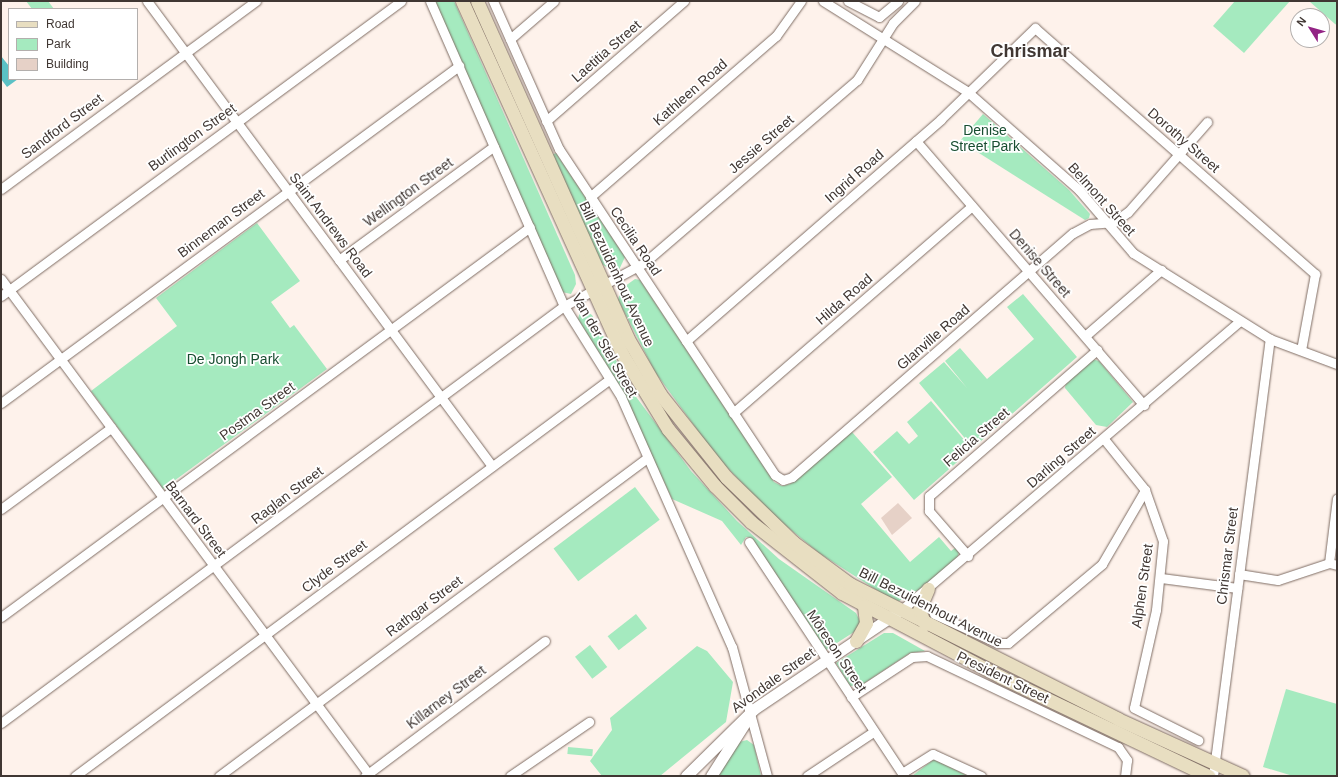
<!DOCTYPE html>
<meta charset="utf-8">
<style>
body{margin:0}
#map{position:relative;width:1338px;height:777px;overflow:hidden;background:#fef2eb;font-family:Helvetica,sans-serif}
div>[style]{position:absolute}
.green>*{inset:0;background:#a5eabf;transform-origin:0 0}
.water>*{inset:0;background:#5bc1c5}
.building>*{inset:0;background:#e6d1c7}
.roads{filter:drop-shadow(0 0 1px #7f6d64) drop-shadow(0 0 1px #7f6d64)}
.minor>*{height:9px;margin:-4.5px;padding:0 4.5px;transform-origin:4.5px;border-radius:4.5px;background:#fff}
.tertiary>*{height:11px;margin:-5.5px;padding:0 5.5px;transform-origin:5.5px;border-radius:5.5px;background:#fff}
.secondary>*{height:13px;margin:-6.5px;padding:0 6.5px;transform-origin:6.5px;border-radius:6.5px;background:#e8dec1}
span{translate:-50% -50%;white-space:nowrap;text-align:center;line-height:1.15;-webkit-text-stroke:3.5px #fff;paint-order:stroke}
.street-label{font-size:14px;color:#403733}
.park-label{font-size:14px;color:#174d30}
.district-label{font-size:18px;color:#403733;font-weight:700}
.frame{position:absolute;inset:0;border:2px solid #403733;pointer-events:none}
.legend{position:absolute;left:8px;top:8px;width:130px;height:72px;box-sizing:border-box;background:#fff;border:1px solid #b3afad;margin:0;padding:5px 7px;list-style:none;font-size:12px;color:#403733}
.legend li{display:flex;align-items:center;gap:8px;height:20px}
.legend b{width:20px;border:1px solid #b3afad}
.north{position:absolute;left:1290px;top:8px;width:40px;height:40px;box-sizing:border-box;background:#fff;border:1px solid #b3afad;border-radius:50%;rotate:307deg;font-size:11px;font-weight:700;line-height:16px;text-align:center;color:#403733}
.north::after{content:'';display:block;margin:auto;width:14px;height:18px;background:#932485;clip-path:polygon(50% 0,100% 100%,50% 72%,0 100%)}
</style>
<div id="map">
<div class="green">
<i style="clip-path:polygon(26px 1px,48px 1px,54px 9px,32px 9px)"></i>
<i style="clip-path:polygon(434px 1px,454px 1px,575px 275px,576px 284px,571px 294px,562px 292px)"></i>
<i style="clip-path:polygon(1235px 1px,1290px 1px,1244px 53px,1213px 26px)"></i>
<i style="clip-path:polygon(1309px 1px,1337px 1px,1337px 25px,1335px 24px)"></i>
<i style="clip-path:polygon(983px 114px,1069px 190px,1090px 214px,1089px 218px,1085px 220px,960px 141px)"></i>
<i style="clip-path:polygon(556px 153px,625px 257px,619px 270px,613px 272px,602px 264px,552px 155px)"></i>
<i style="clip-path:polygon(257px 223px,300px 281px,271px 302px,290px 328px,294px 325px,327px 369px,163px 489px,91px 391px,177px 326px,156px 298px)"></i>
<i style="clip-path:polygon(635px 279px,640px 280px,774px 482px,782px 486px,790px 484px,852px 432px,892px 477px,861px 504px,910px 562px,939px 537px,951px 551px,955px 548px,959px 552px,957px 559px,926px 586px,899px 601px,892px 600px,819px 553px,774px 516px,717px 457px,655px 372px,618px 300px,621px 289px)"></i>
<i style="clip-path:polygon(1023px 294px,1077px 357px,973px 448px,919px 383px,944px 362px,967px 388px,945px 361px,960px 348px,987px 379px,1019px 352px,1034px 339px,1007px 307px)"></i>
<i style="clip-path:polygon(581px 308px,592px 315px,634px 394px,691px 471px,737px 521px,779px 559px,856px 613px,861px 623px,854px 632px,826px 650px,752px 538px,746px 537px,741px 545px,722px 521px,672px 499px,621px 389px,578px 319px)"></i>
<i style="clip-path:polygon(1092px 359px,1099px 361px,1133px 402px,1107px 427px,1096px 425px,1065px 388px,1066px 381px)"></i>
<i style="clip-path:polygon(931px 401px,972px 449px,914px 500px,873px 452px,897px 431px,909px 444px,918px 436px,907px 422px)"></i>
<i style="left:635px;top:487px;width:41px;height:102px;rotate:53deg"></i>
<i style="left:636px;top:614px;width:18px;height:36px;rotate:52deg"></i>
<i style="clip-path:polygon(884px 633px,893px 633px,925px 651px,910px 653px,860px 686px,850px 686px,836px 663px)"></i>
<i style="left:590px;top:645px;width:28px;height:19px;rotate:52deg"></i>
<i style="clip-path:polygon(697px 646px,707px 651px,733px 682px,726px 722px,660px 776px,602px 776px,590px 761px,612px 730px,610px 718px)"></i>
<i style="clip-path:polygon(1286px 689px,1337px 704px,1337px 776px,1293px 776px,1263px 767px)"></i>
<i style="clip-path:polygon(747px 740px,754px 745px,761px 776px,715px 776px,739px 742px)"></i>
<i style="left:568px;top:747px;width:25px;height:7px;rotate:5deg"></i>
<i style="clip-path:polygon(933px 760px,936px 760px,968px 776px,912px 776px)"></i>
</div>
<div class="water">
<i style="clip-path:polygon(1px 56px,9px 66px,9px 79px,18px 79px,7px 87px,1px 79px)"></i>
</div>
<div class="building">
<i style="clip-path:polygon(898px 503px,912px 518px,892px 535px,881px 518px)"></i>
</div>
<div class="roads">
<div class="minor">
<i style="left:147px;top:1px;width:579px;rotate:53.43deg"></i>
<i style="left:430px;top:1px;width:333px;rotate:66.3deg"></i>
<i style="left:564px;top:306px;width:107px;rotate:57.9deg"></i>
<i style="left:621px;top:397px;width:274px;rotate:66.1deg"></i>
<i style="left:732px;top:647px;width:134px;rotate:74.8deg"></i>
<i style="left:493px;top:1px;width:162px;rotate:66deg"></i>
<i style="left:559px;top:149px;width:391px;rotate:56.5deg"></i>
<i style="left:775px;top:475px;width:9px;rotate:32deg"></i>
<i style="left:783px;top:480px;width:9px;rotate:-18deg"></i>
<i style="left:792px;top:477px;width:372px;rotate:-41deg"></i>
<i style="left:1073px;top:233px;width:19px;rotate:-28deg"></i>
<i style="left:1090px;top:224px;width:24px;rotate:-5deg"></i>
<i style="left:1114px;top:222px;width:17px;rotate:-36deg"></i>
<i style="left:1128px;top:212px;width:120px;rotate:-48.7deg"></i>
<i style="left:823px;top:1px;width:171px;rotate:32.1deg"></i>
<i style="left:968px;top:92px;width:148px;rotate:41.4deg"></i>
<i style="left:1079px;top:190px;width:83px;rotate:49.4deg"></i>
<i style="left:1133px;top:253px;width:162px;rotate:32.1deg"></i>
<i style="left:1270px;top:339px;width:72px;rotate:20.5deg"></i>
<i style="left:848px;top:1px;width:35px;rotate:27deg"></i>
<i style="left:879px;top:17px;width:25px;rotate:-40deg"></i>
<i style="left:510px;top:39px;width:58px;rotate:-40.8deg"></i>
<i style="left:546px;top:121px;width:183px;rotate:-41deg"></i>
<i style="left:916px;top:141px;width:349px;rotate:49.2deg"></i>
<i style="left:1px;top:189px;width:317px;rotate:-36.4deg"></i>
<i style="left:590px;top:197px;width:246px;rotate:-40.9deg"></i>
<i style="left:776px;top:36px;width:43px;rotate:-54.5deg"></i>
<i style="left:339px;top:260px;width:192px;rotate:-36.3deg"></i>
<i style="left:1px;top:279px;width:619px;rotate:53.41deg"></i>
<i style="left:1px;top:296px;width:497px;rotate:-36.4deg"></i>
<i style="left:1085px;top:336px;width:101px;rotate:-41deg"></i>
<i style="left:686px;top:341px;width:338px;rotate:-41deg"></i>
<i style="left:941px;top:119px;width:131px;rotate:-44.1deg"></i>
<i style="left:1035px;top:28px;width:373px;rotate:41.3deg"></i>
<i style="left:1315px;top:274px;width:77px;rotate:100.4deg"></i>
<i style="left:1px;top:403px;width:569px;rotate:-36.35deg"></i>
<i style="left:733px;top:413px;width:316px;rotate:-40.9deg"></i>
<i style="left:1104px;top:439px;width:65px;rotate:51.2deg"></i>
<i style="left:1145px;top:490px;width:54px;rotate:70.6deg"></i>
<i style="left:1163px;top:541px;width:69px;rotate:95.8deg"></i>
<i style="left:1156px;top:610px;width:100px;rotate:102.7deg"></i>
<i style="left:1134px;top:708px;width:72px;rotate:26.6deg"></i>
<i style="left:1px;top:509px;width:137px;rotate:-36.4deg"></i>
<i style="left:749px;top:542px;width:281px;rotate:56.5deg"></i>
<i style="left:968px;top:556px;width:60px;rotate:-130.9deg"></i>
<i style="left:929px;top:511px;width:15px;rotate:-90deg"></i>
<i style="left:929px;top:496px;width:223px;rotate:-41deg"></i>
<i style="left:1329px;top:563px;width:65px;rotate:-83deg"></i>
<i style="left:1239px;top:574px;width:39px;rotate:9deg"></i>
<i style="left:1278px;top:580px;width:54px;rotate:-18.4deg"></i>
<i style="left:1329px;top:563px;width:8px;rotate:14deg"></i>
<i style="left:1161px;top:578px;width:77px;rotate:7.5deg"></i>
<i style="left:899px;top:612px;width:448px;rotate:-40.5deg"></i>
<i style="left:934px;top:614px;width:70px;rotate:24.4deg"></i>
<i style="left:998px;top:643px;width:10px"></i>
<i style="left:1008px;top:643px;width:123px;rotate:-40deg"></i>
<i style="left:1102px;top:564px;width:86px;rotate:-59.8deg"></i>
<i style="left:1px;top:617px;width:657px;rotate:-36.4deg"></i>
<i style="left:851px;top:697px;width:73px;rotate:-33.3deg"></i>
<i style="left:912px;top:657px;width:15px;rotate:-4deg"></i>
<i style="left:927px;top:656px;width:212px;rotate:25.5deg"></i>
<i style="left:1118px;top:747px;width:16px;rotate:55deg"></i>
<i style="left:1127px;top:760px;width:16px;rotate:97deg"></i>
<i style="left:1px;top:723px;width:701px;rotate:-36.53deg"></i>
<i style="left:564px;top:306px;width:91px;rotate:-28.3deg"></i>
<i style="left:644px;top:263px;width:281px;rotate:-40.7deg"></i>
<i style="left:857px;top:80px;width:67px;rotate:-57.7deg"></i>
<i style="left:893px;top:23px;width:31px;rotate:-45deg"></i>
<i style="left:902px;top:773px;width:36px;rotate:-32deg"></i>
<i style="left:933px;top:754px;width:53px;rotate:24.6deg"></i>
<i style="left:75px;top:776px;width:666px;rotate:-36.58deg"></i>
<i style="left:219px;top:776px;width:533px;rotate:-36.61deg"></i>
<i style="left:365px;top:776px;width:225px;rotate:-36.9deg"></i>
<i style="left:510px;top:776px;width:96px;rotate:-34.4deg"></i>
<i style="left:807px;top:776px;width:79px;rotate:-33.7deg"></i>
<i style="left:1213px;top:776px;width:441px;rotate:-82.6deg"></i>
</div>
<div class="tertiary">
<i style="left:686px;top:776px;width:95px;rotate:-44.6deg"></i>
<i style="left:754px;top:709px;width:170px;rotate:-34deg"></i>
<i style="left:711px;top:776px;width:65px;rotate:-57.5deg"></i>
</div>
<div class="secondary">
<i style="left:462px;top:1px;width:388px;rotate:65.6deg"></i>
<i style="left:622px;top:354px;width:88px;rotate:58.5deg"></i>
<i style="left:668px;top:429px;width:74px;rotate:50.5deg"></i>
<i style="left:715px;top:486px;width:51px;rotate:45deg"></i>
<i style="left:751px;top:522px;width:115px;rotate:38deg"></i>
<i style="left:842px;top:593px;width:180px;rotate:27.8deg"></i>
<i style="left:1001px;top:677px;width:230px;rotate:25.5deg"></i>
<i style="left:477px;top:1px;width:368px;rotate:65.9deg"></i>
<i style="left:627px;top:337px;width:66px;rotate:59.9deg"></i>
<i style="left:660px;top:394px;width:106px;rotate:51.5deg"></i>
<i style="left:726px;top:477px;width:93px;rotate:44.1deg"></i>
<i style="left:793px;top:542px;width:71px;rotate:36.4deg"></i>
<i style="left:850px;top:584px;width:300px;rotate:26.7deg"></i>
<i style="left:1118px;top:719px;width:137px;rotate:24.5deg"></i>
<i style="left:925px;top:624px;width:15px;rotate:-113deg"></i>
<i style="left:919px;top:610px;width:23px;rotate:-67deg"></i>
<i style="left:856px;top:641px;width:21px;rotate:-61deg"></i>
<i style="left:866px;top:623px;width:17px;rotate:-97deg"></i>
</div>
</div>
<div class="street-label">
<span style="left:606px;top:51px;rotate:-41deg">Laetitia Street</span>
<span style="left:690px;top:92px;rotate:-41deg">Kathleen Road</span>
<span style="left:62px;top:126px;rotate:-37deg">Sandford Street</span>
<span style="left:192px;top:137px;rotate:-36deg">Burlington Street</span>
<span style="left:1184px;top:140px;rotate:41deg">Dorothy Street</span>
<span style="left:761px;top:144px;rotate:-41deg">Jessie Street</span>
<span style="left:854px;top:176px;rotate:-41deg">Ingrid Road</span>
<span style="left:408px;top:192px;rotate:-36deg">Wellington Street</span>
<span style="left:1102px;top:199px;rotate:48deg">Belmont Street</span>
<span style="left:221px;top:223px;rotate:-37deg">Binneman Street</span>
<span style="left:331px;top:225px;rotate:53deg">Saint Andrews Road</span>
<span style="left:636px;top:241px;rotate:56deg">Cecilia Road</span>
<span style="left:1040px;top:263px;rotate:49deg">Denise Street</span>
<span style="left:617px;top:274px;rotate:65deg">Bill Bezuidenhout Avenue</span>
<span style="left:844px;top:299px;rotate:-41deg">Hilda Road</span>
<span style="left:933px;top:337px;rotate:-41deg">Glanville Road</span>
<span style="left:605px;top:345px;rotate:60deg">Van der Stel Street</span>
<span style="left:257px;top:411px;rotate:-36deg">Postma Street</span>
<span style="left:976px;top:437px;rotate:-41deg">Felicia Street</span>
<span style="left:1061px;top:457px;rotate:-41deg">Darling Street</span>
<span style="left:287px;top:495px;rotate:-37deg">Raglan Street</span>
<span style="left:196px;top:519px;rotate:53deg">Barnard Street</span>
<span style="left:1227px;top:556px;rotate:-83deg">Chrismar Street</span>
<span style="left:334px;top:566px;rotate:-37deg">Clyde Street</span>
<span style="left:1142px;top:586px;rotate:-82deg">Alphen Street</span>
<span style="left:424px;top:606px;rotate:-37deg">Rathgar Street</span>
<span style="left:931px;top:607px;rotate:27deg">Bill Bezuidenhout Avenue</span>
<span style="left:837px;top:651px;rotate:56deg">Môreson Street</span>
<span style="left:1003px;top:677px;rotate:26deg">President Street</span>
<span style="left:773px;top:680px;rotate:-36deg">Avondale Street</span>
<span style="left:446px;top:697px;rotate:-37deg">Killarney Street</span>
</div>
<div class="park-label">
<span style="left:985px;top:138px">Denise<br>Street Park</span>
<span style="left:233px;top:359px">De Jongh Park</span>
</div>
<div class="district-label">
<span style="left:1030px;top:51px">Chrismar</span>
</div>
<div class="frame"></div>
<ul class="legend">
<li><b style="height:5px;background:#e8dec1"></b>Road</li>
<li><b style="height:11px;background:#a5eabf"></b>Park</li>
<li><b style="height:11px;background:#e6d1c7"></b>Building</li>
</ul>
<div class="north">N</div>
</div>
